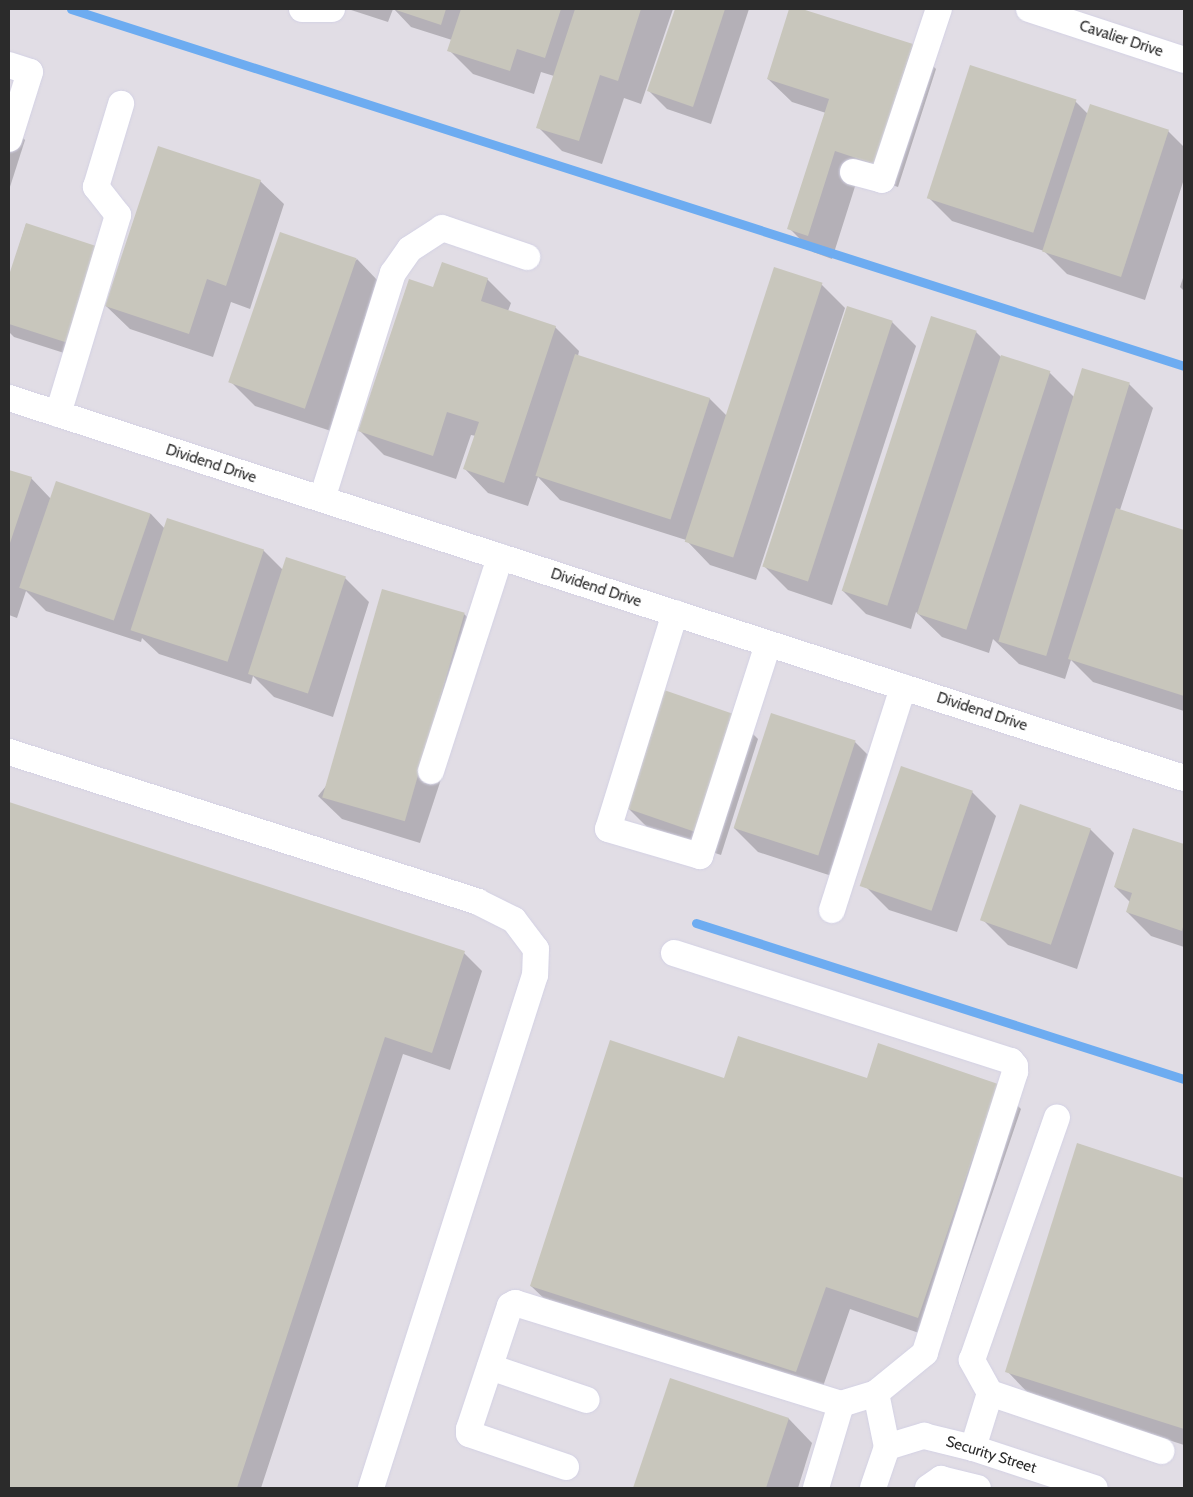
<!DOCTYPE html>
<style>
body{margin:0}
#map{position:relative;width:1193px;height:1497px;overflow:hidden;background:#edeadc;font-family:Cabin,sans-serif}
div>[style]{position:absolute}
.industrial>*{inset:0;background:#e1dde5;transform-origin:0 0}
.shadow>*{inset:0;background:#0003}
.stream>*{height:9px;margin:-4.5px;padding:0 4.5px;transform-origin:4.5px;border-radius:4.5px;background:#6dacf1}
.building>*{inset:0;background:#c8c6bc;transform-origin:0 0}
.roads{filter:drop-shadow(0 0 1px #d3d1e4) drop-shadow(0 0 1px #d3d1e4)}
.minor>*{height:26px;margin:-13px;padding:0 13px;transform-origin:13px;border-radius:13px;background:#fff}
span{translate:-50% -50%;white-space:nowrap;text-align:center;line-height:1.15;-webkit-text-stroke:4px #fff;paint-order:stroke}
.street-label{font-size:15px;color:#2b2b2b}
.frame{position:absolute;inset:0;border:10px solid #2b2b2b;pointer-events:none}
</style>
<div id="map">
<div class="industrial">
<i style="left:9px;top:9px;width:1175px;height:1479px"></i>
</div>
<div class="shadow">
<i style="clip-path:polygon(348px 9px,393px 9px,388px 22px)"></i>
<i style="clip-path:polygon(394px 9px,673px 9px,641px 104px,624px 98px,602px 164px,562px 151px,538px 127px,554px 76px,541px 72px,534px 94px,473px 74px,449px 50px,452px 40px,411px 27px)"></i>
<i style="clip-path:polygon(676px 9px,749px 9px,711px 124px,667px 109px,649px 91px)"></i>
<i style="clip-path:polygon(790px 9px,798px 9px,912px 45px,936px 69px,898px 187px,859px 174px,832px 259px,813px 252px,789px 228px,826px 113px,792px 102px,768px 79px)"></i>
<i style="clip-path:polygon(1075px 101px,1088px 114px,1168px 131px,1184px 147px,1184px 179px,1145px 300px,1067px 274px,1044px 251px,952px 221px,928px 197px)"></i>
<i style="clip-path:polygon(9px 124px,25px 140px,9px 190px)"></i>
<i style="clip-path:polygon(260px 181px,284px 204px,250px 309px,231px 302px,213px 357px,130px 329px,106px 306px)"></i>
<i style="clip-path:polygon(26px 224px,86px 360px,14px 337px,9px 332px,9px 279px)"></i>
<i style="clip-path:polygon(357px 259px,380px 283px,331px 431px,255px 406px,231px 382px)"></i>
<i style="clip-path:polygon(1184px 275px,1184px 291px,1180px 287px)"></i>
<i style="clip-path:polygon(487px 279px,511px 303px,508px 311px,555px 327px,579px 351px,578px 356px,710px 399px,727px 416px,821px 284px,845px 308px,756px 580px,710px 565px,686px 540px,560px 500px,538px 477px,528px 506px,488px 493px,465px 469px,476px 436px,471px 435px,456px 479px,384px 455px,360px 431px,434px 289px)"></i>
<i style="clip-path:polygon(892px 322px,916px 346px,832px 605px,788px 590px,764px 566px)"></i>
<i style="clip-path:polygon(976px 332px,1002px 358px,1049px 372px,1074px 397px,1129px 384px,1153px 408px,1120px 510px,1184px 531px,1184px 711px,1093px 682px,1071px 660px,1065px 679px,1019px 664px,993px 639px,989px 653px,942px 637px,916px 612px,911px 629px,866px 614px,843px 591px)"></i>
<i style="clip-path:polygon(9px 471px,31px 478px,51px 499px,151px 514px,165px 529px,263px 550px,283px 570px,345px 578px,369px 602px,333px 717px,274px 697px,253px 676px,251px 684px,159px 654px,142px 638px,141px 642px,46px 611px,26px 591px,17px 618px,9px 615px)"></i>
<i style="clip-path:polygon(464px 614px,488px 637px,420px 843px,342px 819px,318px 796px)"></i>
<i style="clip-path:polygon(734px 715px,758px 739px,721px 855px,652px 832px,628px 808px)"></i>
<i style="clip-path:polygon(855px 742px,879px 766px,841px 879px,758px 852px,734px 828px)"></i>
<i style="clip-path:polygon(972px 792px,996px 816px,957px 932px,889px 910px,865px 886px)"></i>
<i style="clip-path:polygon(9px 804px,464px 953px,482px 971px,450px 1070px,403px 1054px,261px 1488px,9px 1488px)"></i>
<i style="clip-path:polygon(1090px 829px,1114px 853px,1077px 969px,1008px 945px,984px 921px)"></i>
<i style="clip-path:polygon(1133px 829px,1184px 845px,1184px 947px,1151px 936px,1127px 912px,1130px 902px,1115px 887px)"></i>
<i style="clip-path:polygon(724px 1079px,868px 1080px,997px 1085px,1021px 1109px,942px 1341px,850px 1309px,820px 1395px,555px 1309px,531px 1286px)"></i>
<i style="clip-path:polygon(1078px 1144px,1184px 1180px,1184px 1445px,1030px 1395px,1007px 1371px)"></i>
<i style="clip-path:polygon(671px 1380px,789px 1419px,812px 1443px,798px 1488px,635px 1488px)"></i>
</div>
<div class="stream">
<i style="left:71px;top:9px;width:1169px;rotate:17.78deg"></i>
<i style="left:696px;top:923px;width:512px;rotate:17.73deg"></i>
</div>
<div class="building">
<i style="clip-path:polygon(393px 9px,446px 9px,441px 25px)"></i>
<i style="clip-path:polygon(461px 9px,561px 9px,545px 58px,517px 49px,510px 71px,447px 51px)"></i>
<i style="clip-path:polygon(575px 9px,641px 9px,618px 81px,600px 75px,579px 141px,536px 128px)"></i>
<i style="clip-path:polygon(675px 9px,725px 9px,693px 107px,647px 91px)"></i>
<i style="clip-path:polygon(789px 9px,802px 9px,913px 44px,874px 164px,835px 151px,808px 236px,787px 229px,829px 99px,767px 79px)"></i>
<i style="left:970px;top:65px;width:112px;height:140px;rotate:18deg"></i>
<i style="left:1090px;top:104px;width:83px;height:155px;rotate:18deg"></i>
<i style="clip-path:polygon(158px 146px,261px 180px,226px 286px,207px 279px,189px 334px,105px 306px)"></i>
<i style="clip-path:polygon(26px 223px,99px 247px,68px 343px,9px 324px,9px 275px)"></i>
<i style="left:280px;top:232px;width:81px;height:159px;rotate:19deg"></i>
<i style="clip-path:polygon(442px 262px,488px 278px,481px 301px,556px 326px,504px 483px,463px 469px,479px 422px,447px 412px,433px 456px,358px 431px,409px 279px,433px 287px)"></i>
<i style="left:774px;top:267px;width:51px;height:289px;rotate:18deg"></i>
<i style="left:847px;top:306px;width:48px;height:274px;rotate:18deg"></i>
<i style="left:931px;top:316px;width:48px;height:289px;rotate:18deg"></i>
<i style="left:575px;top:354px;width:142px;height:128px;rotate:18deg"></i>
<i style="left:1001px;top:355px;width:52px;height:272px;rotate:18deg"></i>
<i style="left:1082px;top:368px;width:50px;height:286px;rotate:17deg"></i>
<i style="clip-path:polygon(9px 470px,32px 477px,9px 546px)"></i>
<i style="left:56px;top:481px;width:100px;height:113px;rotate:19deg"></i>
<i style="clip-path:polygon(1116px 508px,1184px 530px,1184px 696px,1068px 659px)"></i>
<i style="left:167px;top:518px;width:102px;height:118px;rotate:18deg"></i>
<i style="left:286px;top:557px;width:63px;height:123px;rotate:18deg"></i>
<i style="left:382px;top:589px;width:86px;height:217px;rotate:16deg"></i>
<i style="left:664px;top:690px;width:75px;height:124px;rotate:19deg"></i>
<i style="left:771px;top:713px;width:89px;height:121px;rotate:18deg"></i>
<i style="left:901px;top:766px;width:76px;height:127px;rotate:19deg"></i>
<i style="clip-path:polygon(9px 802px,465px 951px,432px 1053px,385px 1037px,237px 1488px,9px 1488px)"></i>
<i style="left:1020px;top:804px;width:75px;height:123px;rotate:19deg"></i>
<i style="clip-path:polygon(1133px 828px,1184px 844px,1184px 923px,1182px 931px,1126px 912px,1132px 893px,1114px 887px)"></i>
<i style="clip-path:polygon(738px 1036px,867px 1078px,878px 1043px,998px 1084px,918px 1318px,826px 1287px,796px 1372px,530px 1286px,610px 1040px,724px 1078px)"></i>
<i style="clip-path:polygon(1077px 1143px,1184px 1178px,1184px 1429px,1005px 1372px)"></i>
<i style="clip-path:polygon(670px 1378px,789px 1418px,766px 1488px,633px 1488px)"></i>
</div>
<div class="roads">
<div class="minor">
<i style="left:302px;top:9px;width:30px"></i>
<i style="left:1029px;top:9px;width:163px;rotate:18.2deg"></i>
<i style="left:9px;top:65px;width:22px;rotate:18deg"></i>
<i style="left:30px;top:72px;width:70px;rotate:107.4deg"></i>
<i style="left:853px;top:172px;width:30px;rotate:15deg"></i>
<i style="left:882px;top:180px;width:180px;rotate:-71.6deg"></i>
<i style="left:9px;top:398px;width:1235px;rotate:17.92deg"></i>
<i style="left:58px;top:414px;width:208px;rotate:-73.2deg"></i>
<i style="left:118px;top:215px;width:36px;rotate:-128deg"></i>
<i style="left:96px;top:187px;width:87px;rotate:-73.2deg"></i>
<i style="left:322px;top:499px;width:237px;rotate:-72.6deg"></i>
<i style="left:393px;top:273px;width:29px;rotate:-55deg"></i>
<i style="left:410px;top:249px;width:38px;rotate:-33deg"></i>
<i style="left:442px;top:228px;width:90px;rotate:18.8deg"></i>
<i style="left:675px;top:613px;width:226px;rotate:107.2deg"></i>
<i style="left:608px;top:829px;width:96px;rotate:16.4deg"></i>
<i style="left:700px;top:856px;width:223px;rotate:-72.2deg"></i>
<i style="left:9px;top:752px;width:492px;rotate:17.7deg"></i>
<i style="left:478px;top:902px;width:40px;rotate:26.6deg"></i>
<i style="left:514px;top:920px;width:36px;rotate:53deg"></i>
<i style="left:536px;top:949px;width:26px;rotate:92deg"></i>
<i style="left:535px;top:975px;width:539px;rotate:107.73deg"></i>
<i style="left:431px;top:771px;width:225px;rotate:-72.1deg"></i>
<i style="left:832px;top:910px;width:234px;rotate:-72.3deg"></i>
<i style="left:674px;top:953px;width:354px;rotate:17.8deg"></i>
<i style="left:1011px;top:1061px;width:6px;rotate:51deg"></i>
<i style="left:1015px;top:1066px;width:6px;rotate:90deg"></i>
<i style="left:1015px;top:1072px;width:295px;rotate:107.8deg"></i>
<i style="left:925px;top:1353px;width:63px;rotate:140.8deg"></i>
<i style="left:876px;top:1393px;width:55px;rotate:78.5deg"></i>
<i style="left:887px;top:1447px;width:43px;rotate:108.9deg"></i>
<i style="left:490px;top:1367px;width:102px;rotate:18.8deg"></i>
<i style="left:990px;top:1393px;width:38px;rotate:-119deg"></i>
<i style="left:972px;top:1360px;width:257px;rotate:-70.7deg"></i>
<i style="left:887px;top:1447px;width:39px;rotate:-17deg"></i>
<i style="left:924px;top:1436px;width:50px;rotate:13.8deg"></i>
<i style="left:973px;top:1448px;width:128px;rotate:18.2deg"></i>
<i style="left:973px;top:1448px;width:58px;rotate:-72.8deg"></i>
<i style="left:990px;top:1393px;width:181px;rotate:18.7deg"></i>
<i style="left:566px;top:1467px;width:102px;rotate:-161.2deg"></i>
<i style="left:469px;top:1434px;width:5px;rotate:-90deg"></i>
<i style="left:469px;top:1429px;width:130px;rotate:-71.6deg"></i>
<i style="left:510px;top:1306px;width:6px;rotate:-31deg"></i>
<i style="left:515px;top:1303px;width:341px;rotate:17.2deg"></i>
<i style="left:841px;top:1404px;width:37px;rotate:-17deg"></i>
<i style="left:816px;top:1488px;width:88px;rotate:-73.4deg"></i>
<i style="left:928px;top:1488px;width:16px;rotate:-35deg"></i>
<i style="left:941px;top:1479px;width:38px;rotate:14deg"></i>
</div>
</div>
<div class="street-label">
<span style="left:1121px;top:39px;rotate:18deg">Cavalier Drive</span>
<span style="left:211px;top:464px;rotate:18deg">Dividend Drive</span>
<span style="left:596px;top:588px;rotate:18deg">Dividend Drive</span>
<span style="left:982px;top:712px;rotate:18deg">Dividend Drive</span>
<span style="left:991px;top:1455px;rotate:17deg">Security Street</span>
</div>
<div class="frame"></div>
</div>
